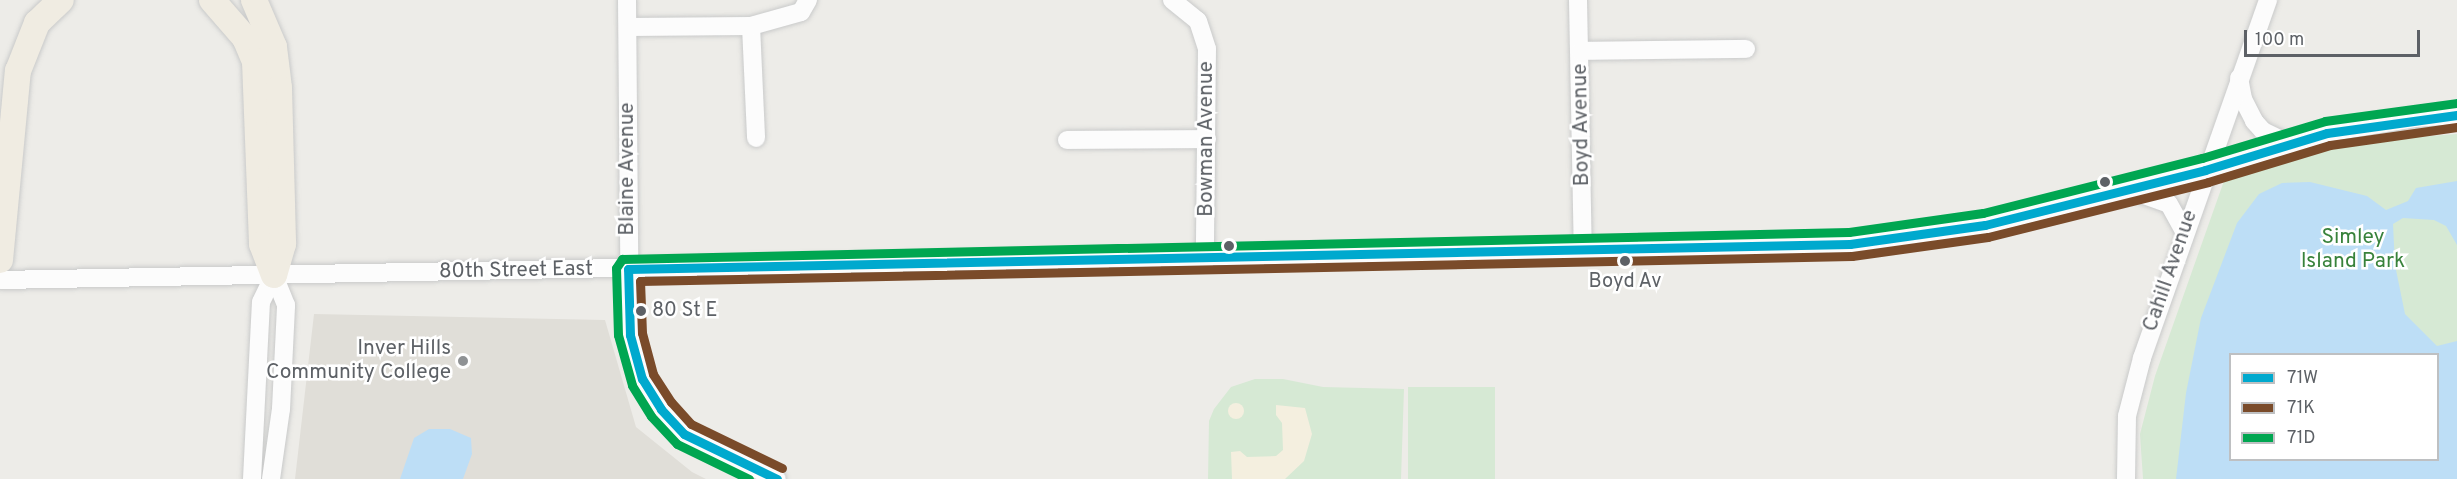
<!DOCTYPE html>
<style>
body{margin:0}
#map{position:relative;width:2457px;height:479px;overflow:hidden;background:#edece8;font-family:Overpass,sans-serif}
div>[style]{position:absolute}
.education>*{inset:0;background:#e0ded8}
.green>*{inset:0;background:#d6e9d4;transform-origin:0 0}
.sand>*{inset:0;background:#f4efdf}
.round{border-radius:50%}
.water>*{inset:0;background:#bddef6}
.roads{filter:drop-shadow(0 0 2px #c9caca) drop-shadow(0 0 2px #c9caca)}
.minor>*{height:18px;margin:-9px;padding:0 9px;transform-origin:9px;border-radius:9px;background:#fcfcfc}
.highway>*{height:26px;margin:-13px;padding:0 13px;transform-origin:13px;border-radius:13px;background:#f0ece2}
.bus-1>*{height:9px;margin:-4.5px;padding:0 4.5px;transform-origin:4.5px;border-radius:4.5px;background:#00a9ce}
.bus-2>*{height:9px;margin:-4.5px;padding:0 4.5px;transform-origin:4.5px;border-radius:4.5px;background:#7a4b2a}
.bus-3>*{height:9px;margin:-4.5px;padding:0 4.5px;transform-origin:4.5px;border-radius:4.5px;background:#00a651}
.dots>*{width:16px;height:16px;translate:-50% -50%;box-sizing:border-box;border:3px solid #fff;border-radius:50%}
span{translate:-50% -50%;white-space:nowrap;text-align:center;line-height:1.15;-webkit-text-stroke:5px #fff;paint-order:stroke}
.bus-label{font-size:20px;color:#5d6166}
.left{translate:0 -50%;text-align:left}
.street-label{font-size:21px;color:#5d6166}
.park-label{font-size:21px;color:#38823b}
.poi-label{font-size:21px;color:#5d6166}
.right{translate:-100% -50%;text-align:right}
.legend{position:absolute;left:2229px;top:353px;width:210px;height:108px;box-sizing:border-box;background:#fff;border:2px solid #bec0c2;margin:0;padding:8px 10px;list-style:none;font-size:18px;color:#5d6166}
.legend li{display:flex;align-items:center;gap:12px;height:30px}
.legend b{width:30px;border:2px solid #bec0c2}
.scale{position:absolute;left:2244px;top:30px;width:176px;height:27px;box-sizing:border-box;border:3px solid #5d6166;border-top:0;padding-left:8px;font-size:18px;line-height:21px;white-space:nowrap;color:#5d6166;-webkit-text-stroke:4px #fff;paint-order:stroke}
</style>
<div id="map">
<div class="education">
<i style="clip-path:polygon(314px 314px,605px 320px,636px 427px,692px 472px,706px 479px,295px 479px)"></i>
</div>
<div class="green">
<i style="clip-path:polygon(evenodd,2457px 134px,2457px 479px,2143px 479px,2140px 434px,2155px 376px,2225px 178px,2362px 141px,2457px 134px,2230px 354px,2438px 354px,2438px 460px,2230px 460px,2230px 354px)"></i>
<i style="clip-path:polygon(1255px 379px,1283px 379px,1323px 387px,1404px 389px,1401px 479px,1208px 479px,1209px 421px,1214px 409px,1231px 387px)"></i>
<i style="left:1408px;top:387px;width:87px;height:92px"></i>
</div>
<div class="sand">
<i class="round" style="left:1228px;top:403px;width:16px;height:16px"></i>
<i style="clip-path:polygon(1276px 405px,1305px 408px,1312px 434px,1304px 461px,1285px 479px,1232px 479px,1231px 452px,1240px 451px,1247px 457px,1276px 456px,1283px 450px,1282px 423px,1276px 415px)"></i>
</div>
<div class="water">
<i style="clip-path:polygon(evenodd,2457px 181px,2457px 245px,2446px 226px,2434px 220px,2403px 218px,2393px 224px,2395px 265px,2405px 314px,2437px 346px,2457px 341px,2457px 479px,2176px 479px,2186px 393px,2201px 318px,2237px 223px,2259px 194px,2282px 183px,2310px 182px,2367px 196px,2386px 210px,2408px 201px,2416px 188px,2457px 181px,2438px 354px,2438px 460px,2230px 460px,2230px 354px,2438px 354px)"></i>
<i style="clip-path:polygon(429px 429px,450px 429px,471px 438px,472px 454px,463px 479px,400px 479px,414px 438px)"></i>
</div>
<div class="roads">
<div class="minor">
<i style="left:627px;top:0;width:335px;rotate:89.5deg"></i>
<i style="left:630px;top:335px;width:46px;rotate:74.7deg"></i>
<i style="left:642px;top:379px;width:36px;rotate:58deg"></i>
<i style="left:661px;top:409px;width:34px;rotate:47deg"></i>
<i style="left:684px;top:434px;width:103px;rotate:25.8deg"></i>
<i style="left:1172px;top:0;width:33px;rotate:39deg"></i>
<i style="left:1198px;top:21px;width:29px;rotate:72deg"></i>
<i style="left:1207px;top:49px;width:206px;rotate:90.6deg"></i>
<i style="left:1578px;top:0;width:250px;rotate:88.9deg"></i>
<i style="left:751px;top:26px;width:112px;rotate:87.4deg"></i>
<i style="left:628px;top:27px;width:123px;rotate:-0.5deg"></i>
<i style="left:751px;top:26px;width:52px;rotate:-15.6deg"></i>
<i style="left:801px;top:12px;width:14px;rotate:-60deg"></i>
<i style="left:1581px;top:51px;width:165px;rotate:-0.7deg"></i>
<i style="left:2239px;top:78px;width:21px;rotate:79deg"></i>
<i style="left:2243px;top:99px;width:25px;rotate:63deg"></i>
<i style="left:2254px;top:121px;width:13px;rotate:48deg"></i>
<i style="left:2263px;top:131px;width:30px;rotate:26deg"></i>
<i style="left:1067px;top:140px;width:140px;rotate:-0.4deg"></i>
<i style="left:2130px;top:190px;width:41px;rotate:19.7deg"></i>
<i style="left:2169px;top:204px;width:31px;rotate:61deg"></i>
<i style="left:0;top:280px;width:1850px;rotate:-1.11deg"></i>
<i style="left:1850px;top:244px;width:136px;rotate:-8deg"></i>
<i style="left:1985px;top:225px;width:227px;rotate:-14deg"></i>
<i style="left:2205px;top:170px;width:127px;rotate:-16.9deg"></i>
<i style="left:2327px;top:133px;width:89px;rotate:-9.7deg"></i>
<i style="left:2415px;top:118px;width:42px;rotate:-4.1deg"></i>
<i style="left:252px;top:479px;width:177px;rotate:-87.1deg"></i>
<i style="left:261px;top:302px;width:30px;rotate:-64deg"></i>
<i style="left:271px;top:479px;width:71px;rotate:-81.9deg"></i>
<i style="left:281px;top:409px;width:104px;rotate:-87.2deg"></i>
<i style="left:286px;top:305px;width:32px;rotate:-112deg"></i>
<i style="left:2126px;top:479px;width:63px;rotate:-89.1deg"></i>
<i style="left:2127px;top:416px;width:60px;rotate:-75.5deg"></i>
<i style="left:2142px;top:358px;width:380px;rotate:-70.6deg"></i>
</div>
<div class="highway">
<i style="left:212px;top:0;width:50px;rotate:49deg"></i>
<i style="left:245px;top:38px;width:25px;rotate:67deg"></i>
<i style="left:255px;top:61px;width:183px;rotate:87.8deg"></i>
<i style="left:262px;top:244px;width:33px;rotate:69deg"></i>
<i style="left:254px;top:0;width:51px;rotate:66.9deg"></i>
<i style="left:274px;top:47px;width:41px;rotate:83deg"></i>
<i style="left:279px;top:88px;width:156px;rotate:88.5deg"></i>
<i style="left:283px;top:244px;width:32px;rotate:106deg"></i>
<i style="left:0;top:260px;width:190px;rotate:-84.6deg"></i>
<i style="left:18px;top:71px;width:52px;rotate:-68.4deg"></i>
<i style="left:37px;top:23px;width:33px;rotate:-44deg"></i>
</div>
</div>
<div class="bus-1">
<i style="left:777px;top:479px;width:103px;rotate:-154.2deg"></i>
<i style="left:684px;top:434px;width:34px;rotate:-133deg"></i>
<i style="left:661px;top:409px;width:36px;rotate:-122deg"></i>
<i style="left:642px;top:379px;width:46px;rotate:-105.3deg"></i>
<i style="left:630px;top:335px;width:66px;rotate:-91.7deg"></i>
<i style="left:628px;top:269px;width:1222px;rotate:-1.17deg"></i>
<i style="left:1850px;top:244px;width:136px;rotate:-8deg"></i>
<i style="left:1985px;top:225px;width:227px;rotate:-14deg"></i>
<i style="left:2205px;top:170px;width:127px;rotate:-16.9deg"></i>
<i style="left:2327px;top:133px;width:131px;rotate:-7.9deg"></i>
</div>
<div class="bus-2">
<i style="left:782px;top:468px;width:101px;rotate:-154.2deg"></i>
<i style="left:691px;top:424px;width:30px;rotate:-132deg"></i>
<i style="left:671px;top:402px;width:33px;rotate:-123deg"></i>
<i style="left:653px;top:374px;width:42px;rotate:-105deg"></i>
<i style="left:642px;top:333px;width:52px;rotate:-92.2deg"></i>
<i style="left:640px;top:281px;width:1212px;rotate:-1.18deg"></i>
<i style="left:1852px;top:256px;width:137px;rotate:-8deg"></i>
<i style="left:1988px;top:237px;width:227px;rotate:-14deg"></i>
<i style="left:2208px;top:182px;width:127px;rotate:-16.9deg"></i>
<i style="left:2330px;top:145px;width:128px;rotate:-8.1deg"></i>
</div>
<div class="bus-3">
<i style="left:749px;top:479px;width:80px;rotate:-154.1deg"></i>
<i style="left:677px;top:444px;width:38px;rotate:-133deg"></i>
<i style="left:651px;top:416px;width:36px;rotate:-122deg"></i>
<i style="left:632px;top:385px;width:52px;rotate:-105.6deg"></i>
<i style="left:618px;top:335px;width:67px;rotate:-91.7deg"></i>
<i style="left:616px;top:268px;width:11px;rotate:-56deg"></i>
<i style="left:622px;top:259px;width:1227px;rotate:-1.26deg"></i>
<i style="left:1849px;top:232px;width:135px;rotate:-8.1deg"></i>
<i style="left:1983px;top:213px;width:226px;rotate:-14.1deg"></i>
<i style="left:2202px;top:158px;width:128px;rotate:-16.7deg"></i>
<i style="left:2325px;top:121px;width:132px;rotate:-7.8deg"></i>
</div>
<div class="dots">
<i style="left:2105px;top:182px;background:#5d6166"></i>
<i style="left:1229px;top:246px;background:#5d6166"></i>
<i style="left:1625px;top:261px;background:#5d6166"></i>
<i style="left:641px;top:311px;background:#5d6166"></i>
<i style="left:463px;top:361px;background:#8f9294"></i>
</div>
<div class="bus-label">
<span style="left:1625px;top:282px">Boyd Av</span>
<span class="left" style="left:652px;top:311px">80 St E</span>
</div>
<div class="street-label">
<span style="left:1582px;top:125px;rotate:-91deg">Boyd Avenue</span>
<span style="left:1207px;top:139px;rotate:-90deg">Bowman Avenue</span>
<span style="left:628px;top:169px;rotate:-90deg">Blaine Avenue</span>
<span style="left:516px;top:271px;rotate:-1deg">80th Street East</span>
<span style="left:2171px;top:271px;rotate:-71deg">Cahill Avenue</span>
</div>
<div class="park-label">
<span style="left:2353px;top:250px">Simley<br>Island Park</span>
</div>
<div class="poi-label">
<span class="right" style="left:451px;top:361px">Inver Hills<br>Community College</span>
</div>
<ul class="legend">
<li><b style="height:8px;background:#00a9ce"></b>71W</li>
<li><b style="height:8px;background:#7a4b2a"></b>71K</li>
<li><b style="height:8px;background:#00a651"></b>71D</li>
</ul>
<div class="scale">100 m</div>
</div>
